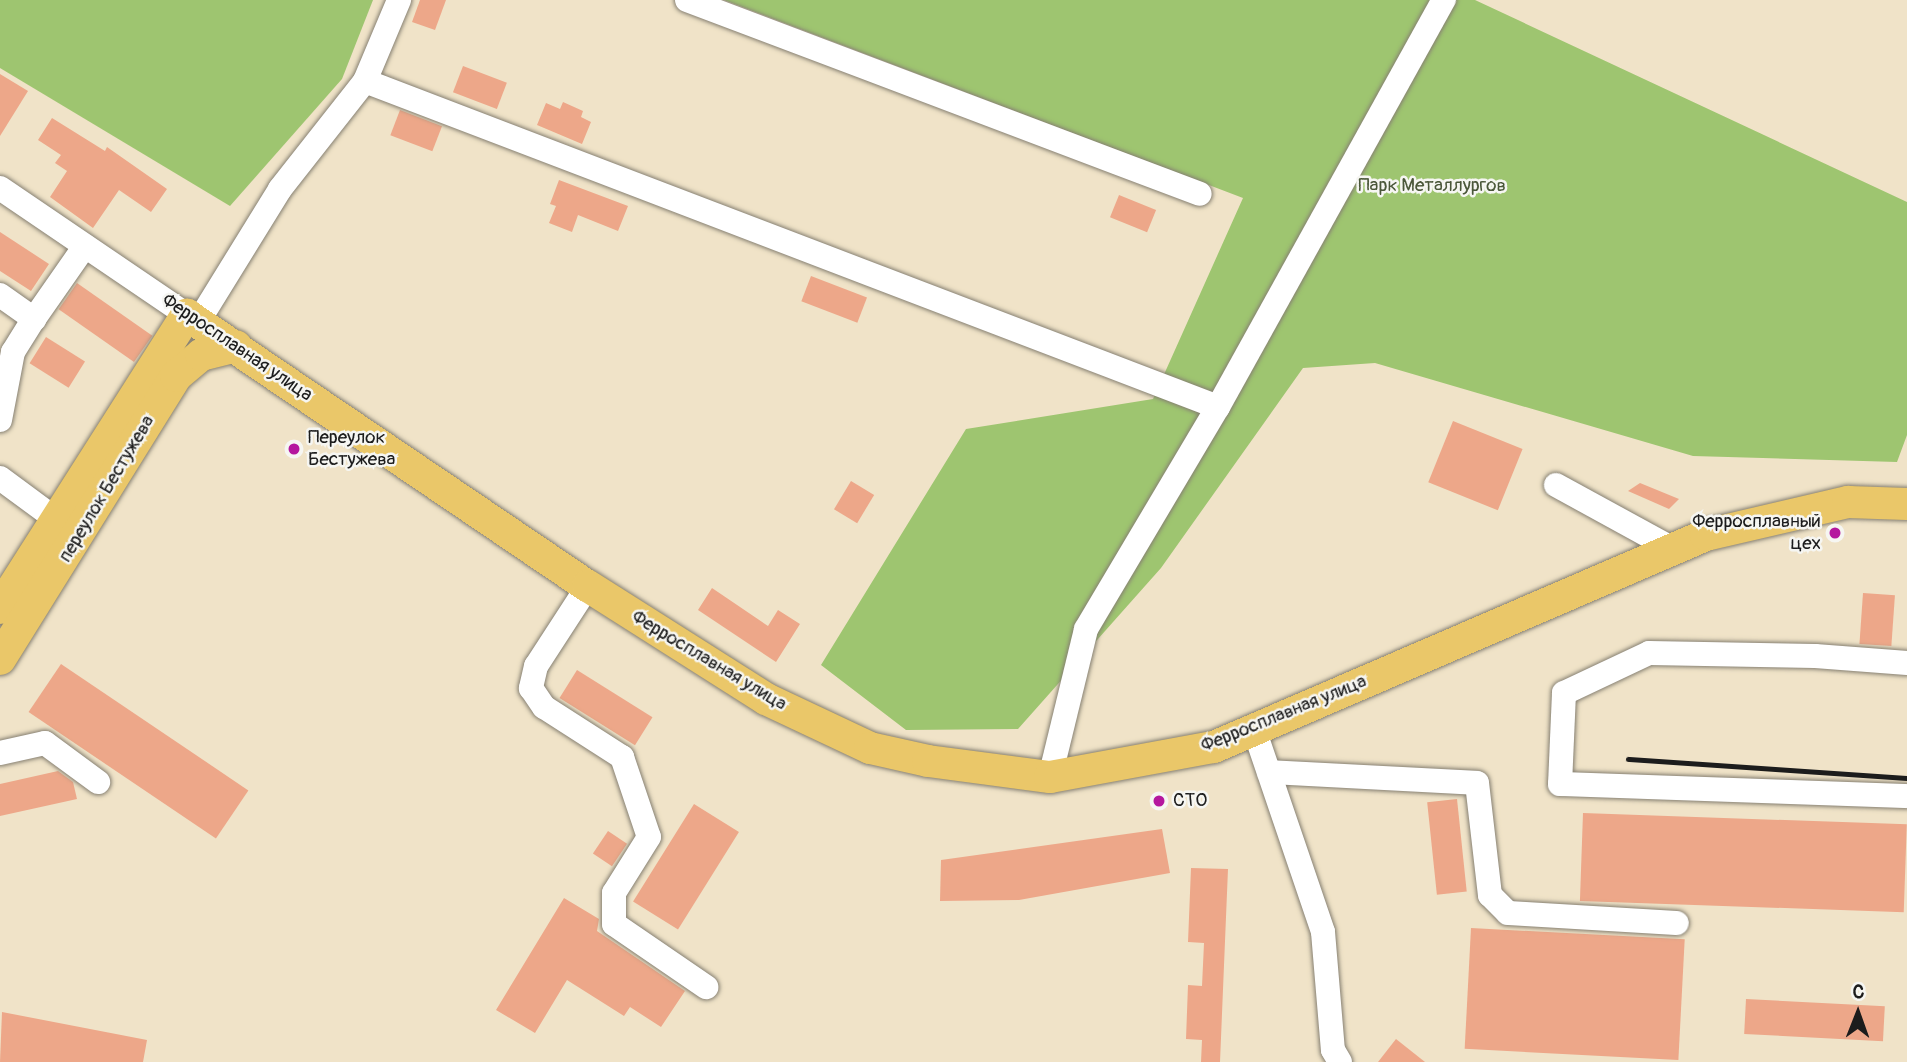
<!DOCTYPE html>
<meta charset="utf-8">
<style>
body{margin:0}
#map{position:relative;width:1907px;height:1062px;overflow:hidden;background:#f0e3c8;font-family:Pangolin,sans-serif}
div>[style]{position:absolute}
.green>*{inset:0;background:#9ec570}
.building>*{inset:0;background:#eda789;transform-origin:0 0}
.roads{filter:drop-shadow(0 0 2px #868072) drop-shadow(0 0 2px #868072)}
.minor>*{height:24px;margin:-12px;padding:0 12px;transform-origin:12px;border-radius:12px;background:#fff}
.major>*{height:32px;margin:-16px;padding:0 16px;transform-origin:16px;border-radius:16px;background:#eac769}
.rail>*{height:5px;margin:-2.5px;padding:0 2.5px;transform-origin:2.5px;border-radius:2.5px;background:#1c1c1c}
.dots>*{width:19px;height:19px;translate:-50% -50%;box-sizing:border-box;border:4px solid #f6f6f2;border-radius:50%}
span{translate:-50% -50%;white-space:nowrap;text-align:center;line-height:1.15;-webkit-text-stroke:5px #f6f6f2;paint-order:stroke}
.park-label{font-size:19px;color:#4a5739}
.street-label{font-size:19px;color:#1c1c1c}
.poi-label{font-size:19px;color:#1c1c1c}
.left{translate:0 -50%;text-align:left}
.right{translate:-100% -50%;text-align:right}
.north{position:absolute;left:1823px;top:978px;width:70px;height:70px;-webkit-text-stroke:5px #f6f6f2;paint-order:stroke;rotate:1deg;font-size:19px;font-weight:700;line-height:28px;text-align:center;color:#1c1c1c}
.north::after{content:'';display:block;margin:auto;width:24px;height:32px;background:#1c1c1c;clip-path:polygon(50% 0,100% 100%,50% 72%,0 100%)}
</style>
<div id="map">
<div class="green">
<i style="clip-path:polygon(0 0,373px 0,342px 79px,230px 206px,0 68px)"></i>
<i style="clip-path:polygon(724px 0,1475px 0,1907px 202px,1907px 435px,1897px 462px,1693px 456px,1375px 363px,1303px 368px,1161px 568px,1018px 729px,906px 730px,821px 665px,966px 429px,1153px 399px,1243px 198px)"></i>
</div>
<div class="building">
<i style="clip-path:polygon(420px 0,446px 0,435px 30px,412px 22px)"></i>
<i style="left:463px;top:66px;width:47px;height:28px;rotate:21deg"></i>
<i style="clip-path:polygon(0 74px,28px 91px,0 136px)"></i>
<i style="clip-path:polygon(563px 102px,583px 111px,581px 117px,591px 122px,582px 144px,537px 125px,546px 103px,560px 109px)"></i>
<i style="left:400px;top:110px;width:45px;height:27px;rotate:21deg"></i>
<i style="clip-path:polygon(52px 118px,105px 151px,107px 147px,167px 189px,151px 212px,119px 190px,93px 228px,50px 197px,67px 171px,55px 163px,61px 155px,38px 140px)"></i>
<i style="clip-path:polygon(559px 180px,628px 206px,618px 231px,578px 215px,572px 232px,549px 223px,556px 206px,550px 204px)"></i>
<i style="left:1119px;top:195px;width:40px;height:24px;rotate:22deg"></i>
<i style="clip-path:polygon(0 232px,49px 264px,31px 291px,0 271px)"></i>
<i style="left:811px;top:276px;width:60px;height:27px;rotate:21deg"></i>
<i style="left:77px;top:283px;width:92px;height:32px;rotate:35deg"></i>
<i style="left:46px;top:337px;width:46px;height:31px;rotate:32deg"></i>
<i style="left:1453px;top:421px;width:75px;height:66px;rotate:22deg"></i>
<i style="left:851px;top:481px;width:27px;height:33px;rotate:31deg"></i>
<i style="clip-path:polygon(1640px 483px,1679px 499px,1669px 509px,1628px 491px)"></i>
<i style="clip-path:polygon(712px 588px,768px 626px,778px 610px,800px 624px,776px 662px,698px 610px)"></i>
<i style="left:1863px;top:593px;width:32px;height:51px;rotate:4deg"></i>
<i style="left:61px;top:664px;width:226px;height:58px;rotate:34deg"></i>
<i style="left:577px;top:670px;width:89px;height:33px;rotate:32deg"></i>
<i style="clip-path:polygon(58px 771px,73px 782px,77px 799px,0 816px,0 784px)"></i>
<i style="left:1457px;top:799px;width:93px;height:30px;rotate:84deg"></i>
<i style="left:694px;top:804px;width:53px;height:115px;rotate:32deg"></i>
<i style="left:1583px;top:813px;width:324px;height:88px;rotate:2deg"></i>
<i style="clip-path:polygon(1162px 829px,1170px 873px,1019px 900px,940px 901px,941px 860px)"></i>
<i style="left:608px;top:831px;width:23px;height:27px;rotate:34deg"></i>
<i style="clip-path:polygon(1191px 868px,1228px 869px,1220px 1062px,1201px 1062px,1202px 1040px,1186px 1039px,1188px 985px,1202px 986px,1204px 943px,1188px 942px)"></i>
<i style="clip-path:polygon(564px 898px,599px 919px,597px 931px,685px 991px,661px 1027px,630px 1007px,624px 1016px,567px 980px,535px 1033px,496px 1010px)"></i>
<i style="left:1471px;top:928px;width:214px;height:121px;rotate:3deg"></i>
<i style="left:1746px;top:999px;width:139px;height:35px;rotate:3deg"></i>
<i style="clip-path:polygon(2px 1012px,147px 1040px,143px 1062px,0 1062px)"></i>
<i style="clip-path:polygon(1396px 1039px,1425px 1062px,1378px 1062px)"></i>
</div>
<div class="roads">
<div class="minor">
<i style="left:687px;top:0;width:548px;rotate:20.71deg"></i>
<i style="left:365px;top:81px;width:913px;rotate:20.92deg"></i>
<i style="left:0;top:188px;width:226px;rotate:34.2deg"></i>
<i style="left:0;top:295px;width:42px;rotate:35.2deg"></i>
<i style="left:34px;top:319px;width:89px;rotate:-55.1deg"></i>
<i style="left:198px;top:322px;width:156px;rotate:-58.3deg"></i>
<i style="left:280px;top:189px;width:137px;rotate:-51.8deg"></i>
<i style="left:365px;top:81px;width:88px;rotate:-67.2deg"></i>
<i style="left:0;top:420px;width:69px;rotate:-79.2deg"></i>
<i style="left:13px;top:352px;width:39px;rotate:-58deg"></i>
<i style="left:0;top:478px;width:71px;rotate:36.4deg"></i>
<i style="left:1556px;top:485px;width:133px;rotate:28.7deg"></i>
<i style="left:588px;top:586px;width:95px;rotate:123deg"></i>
<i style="left:536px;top:666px;width:23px;rotate:103deg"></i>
<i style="left:531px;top:688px;width:23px;rotate:56deg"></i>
<i style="left:544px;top:707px;width:93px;rotate:32.7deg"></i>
<i style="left:622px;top:757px;width:84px;rotate:71.4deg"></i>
<i style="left:649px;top:837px;width:66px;rotate:122deg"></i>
<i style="left:614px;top:893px;width:31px;rotate:90deg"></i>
<i style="left:614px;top:924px;width:112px;rotate:34.4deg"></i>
<i style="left:1907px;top:663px;width:92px;rotate:-175.6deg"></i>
<i style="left:1815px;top:656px;width:166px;rotate:-179deg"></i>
<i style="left:1649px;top:653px;width:94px;rotate:154.8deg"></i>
<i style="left:1564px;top:693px;width:91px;rotate:92.5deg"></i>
<i style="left:1560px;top:784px;width:347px;rotate:2deg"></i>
<i style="left:1254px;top:729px;width:214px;rotate:71.2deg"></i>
<i style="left:1323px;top:932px;width:118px;rotate:85.2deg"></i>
<i style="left:1333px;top:1050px;width:14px;rotate:60deg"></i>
<i style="left:0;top:753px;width:46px;rotate:-12.5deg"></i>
<i style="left:45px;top:743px;width:66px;rotate:36.3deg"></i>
<i style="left:1269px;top:772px;width:208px;rotate:3deg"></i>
<i style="left:1477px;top:783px;width:113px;rotate:83.4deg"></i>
<i style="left:1490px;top:895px;width:25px;rotate:45deg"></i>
<i style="left:1508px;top:913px;width:169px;rotate:3.4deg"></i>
<i style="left:1050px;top:777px;width:152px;rotate:-76.3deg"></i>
<i style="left:1086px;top:629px;width:258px;rotate:-59.3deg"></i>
<i style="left:1218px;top:407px;width:466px;rotate:-61deg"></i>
</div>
<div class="major">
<i style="left:0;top:608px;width:348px;rotate:-57.5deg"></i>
<i style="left:187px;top:315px;width:484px;rotate:34.1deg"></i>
<i style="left:588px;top:586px;width:211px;rotate:32.4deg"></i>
<i style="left:766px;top:699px;width:115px;rotate:25.2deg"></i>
<i style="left:870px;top:748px;width:59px;rotate:12.6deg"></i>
<i style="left:928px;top:761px;width:123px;rotate:7.5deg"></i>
<i style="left:1050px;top:777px;width:167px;rotate:-10.4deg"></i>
<i style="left:1214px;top:747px;width:536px;rotate:-23.31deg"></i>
<i style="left:1706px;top:535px;width:146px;rotate:-13.1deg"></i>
<i style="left:1848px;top:502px;width:59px;rotate:1.9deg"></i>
<i style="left:0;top:659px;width:333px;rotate:-58.1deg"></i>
<i style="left:176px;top:376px;width:33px;rotate:-40deg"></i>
<i style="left:201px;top:355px;width:36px;rotate:-14deg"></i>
</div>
</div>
<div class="rail">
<i style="left:1628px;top:759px;width:280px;rotate:3.9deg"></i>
</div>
<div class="dots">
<i style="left:294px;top:449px;background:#b5179e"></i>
<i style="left:1835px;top:533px;background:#b5179e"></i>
<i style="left:1159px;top:801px;background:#b5179e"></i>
</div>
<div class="park-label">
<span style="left:1432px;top:186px">Парк Металлургов</span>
</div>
<div class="street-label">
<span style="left:237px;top:348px;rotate:34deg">Ферросплавная улица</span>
<span style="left:107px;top:489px;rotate:-59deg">переулок Бестужева</span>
<span style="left:709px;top:661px;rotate:31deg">Ферросплавная улица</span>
<span style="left:1284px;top:714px;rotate:-22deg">Ферросплавная улица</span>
</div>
<div class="poi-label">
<span class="left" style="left:308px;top:449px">Переулок<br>Бестужева</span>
<span class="right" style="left:1821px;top:533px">Ферросплавный<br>цех</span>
<span class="left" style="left:1173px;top:801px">СТО</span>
</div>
<div class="north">С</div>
</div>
